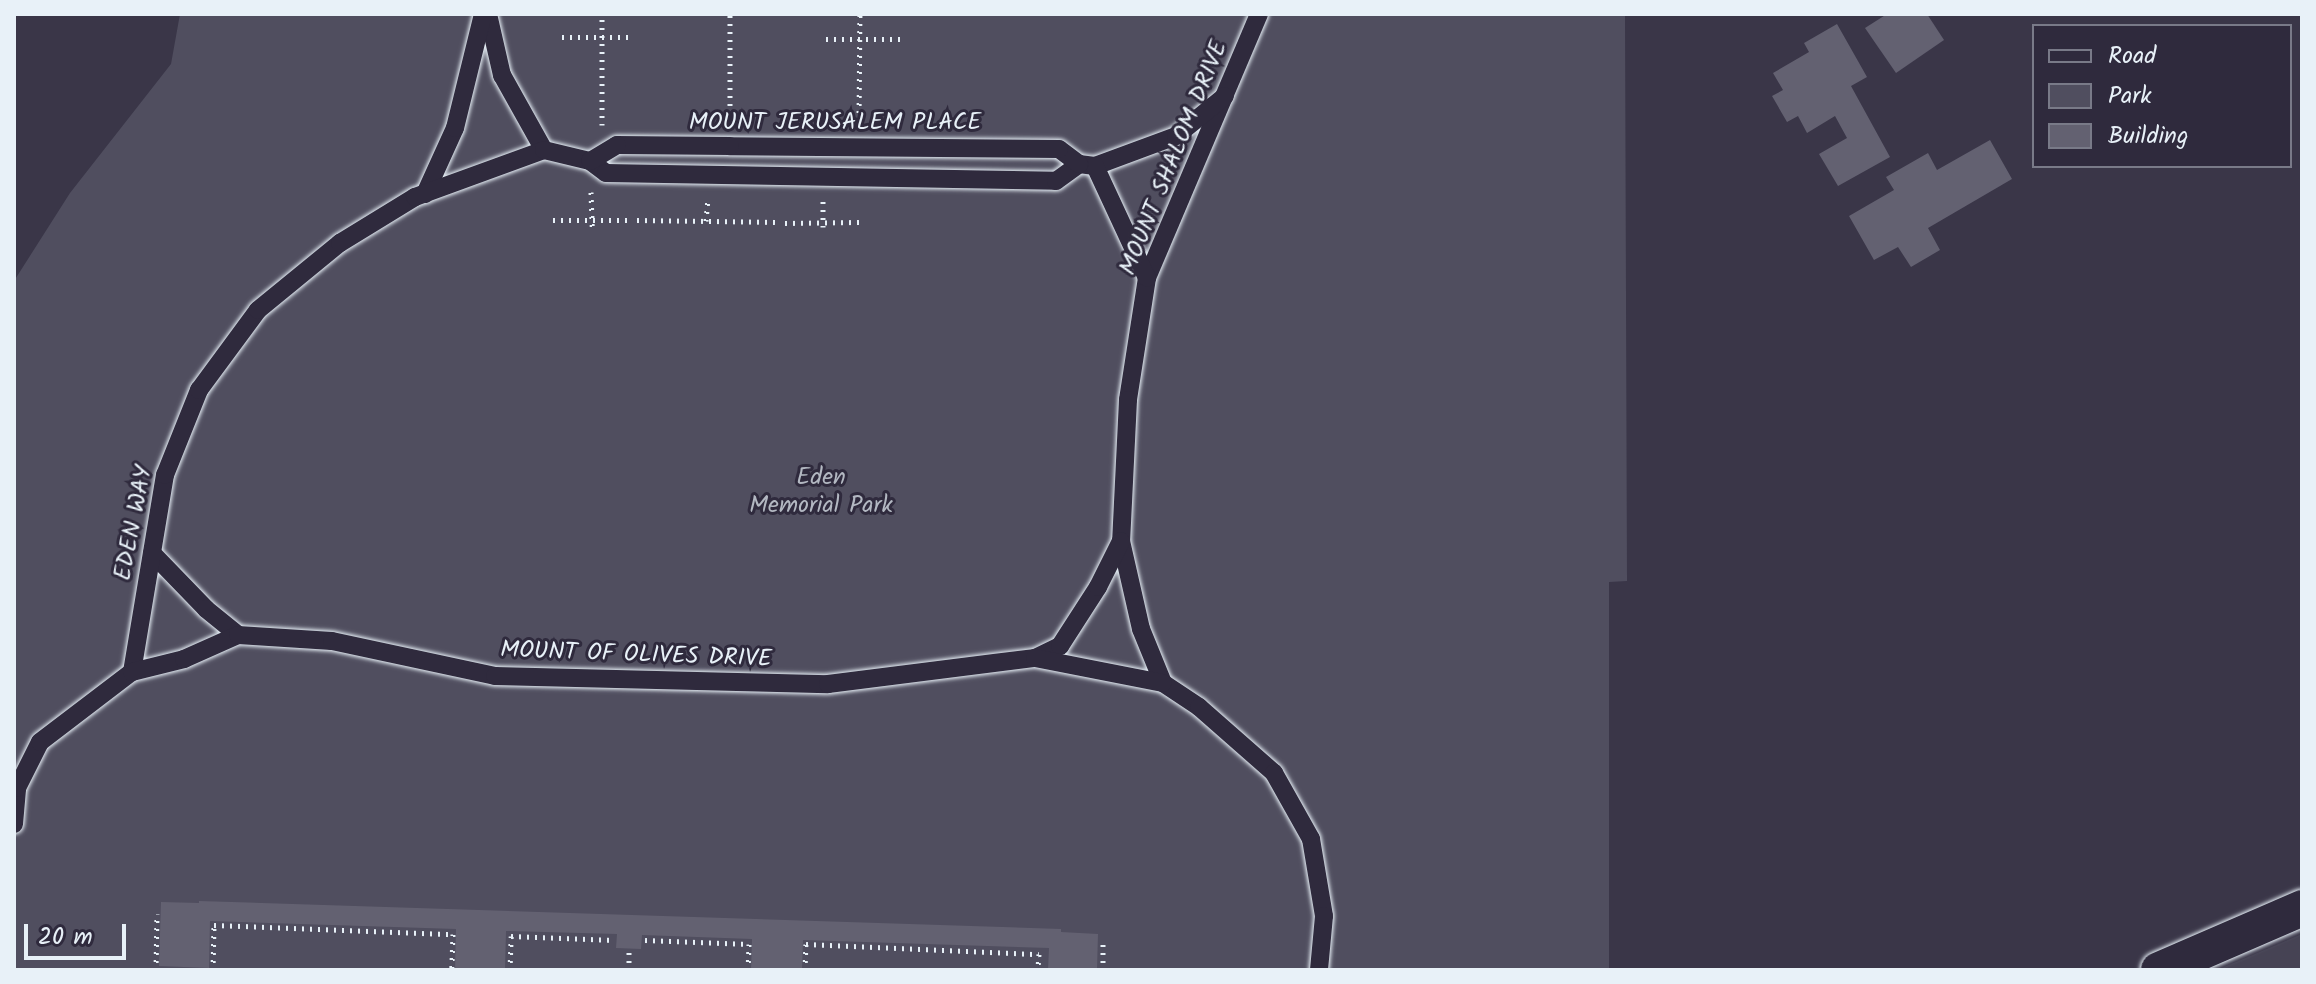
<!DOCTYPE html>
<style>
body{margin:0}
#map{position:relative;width:2316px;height:984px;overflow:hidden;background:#3a3648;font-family:Kalam,sans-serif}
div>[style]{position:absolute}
.built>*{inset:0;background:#464354}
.green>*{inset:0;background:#504e5f}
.building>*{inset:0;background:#636171}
.path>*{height:5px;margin-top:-2.5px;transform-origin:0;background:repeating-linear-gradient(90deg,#e8f1f8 0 2px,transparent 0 8px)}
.roads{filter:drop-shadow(0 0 2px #e8f1f8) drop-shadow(0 0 2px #e8f1f8)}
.lane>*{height:18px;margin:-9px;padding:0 9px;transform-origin:9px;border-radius:9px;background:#2f2a3d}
.street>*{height:36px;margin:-18px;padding:0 18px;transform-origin:18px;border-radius:18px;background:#2f2a3d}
span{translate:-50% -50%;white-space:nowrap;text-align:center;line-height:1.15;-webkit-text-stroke:6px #2f2a3d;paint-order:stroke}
.street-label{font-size:24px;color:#e8f1f8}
.park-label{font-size:24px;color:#b3b8c2}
.frame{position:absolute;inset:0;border:16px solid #e8f1f8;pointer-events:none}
.legend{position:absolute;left:2032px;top:24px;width:260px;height:144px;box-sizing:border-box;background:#2f2a3d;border:2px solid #797a88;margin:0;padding:10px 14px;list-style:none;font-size:24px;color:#e8f1f8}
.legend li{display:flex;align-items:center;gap:16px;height:40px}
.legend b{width:40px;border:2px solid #797a88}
.scale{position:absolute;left:24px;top:924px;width:102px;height:36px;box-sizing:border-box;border:4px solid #e8f1f8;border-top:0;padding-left:10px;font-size:24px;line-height:28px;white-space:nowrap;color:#e8f1f8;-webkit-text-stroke:6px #2f2a3d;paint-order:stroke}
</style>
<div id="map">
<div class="built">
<i style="clip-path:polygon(2302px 934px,2302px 970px,2217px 970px)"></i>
</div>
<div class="green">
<i style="clip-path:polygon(180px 14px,1625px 14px,1627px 581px,1609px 582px,1609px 970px,14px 970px,14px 281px,70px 193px,171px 64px)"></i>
</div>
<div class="building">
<i style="clip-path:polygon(1887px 14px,1927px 14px,1944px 40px,1896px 73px,1865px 28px)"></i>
<i style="clip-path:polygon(1837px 24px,1867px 77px,1851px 86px,1890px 157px,1838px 186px,1819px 154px,1847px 138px,1835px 116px,1807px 133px,1798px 116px,1787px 122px,1772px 96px,1783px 90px,1773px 73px,1809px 52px,1804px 43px)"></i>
<i style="clip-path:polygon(1990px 140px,2012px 179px,1928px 228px,1940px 250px,1911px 267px,1898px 247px,1874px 260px,1849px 216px,1894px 190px,1886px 177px,1928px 153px,1937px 170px)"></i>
<i style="clip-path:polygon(199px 901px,1061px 929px,1061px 932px,1098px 934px,1097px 970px,1048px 970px,1049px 948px,803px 940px,802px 970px,751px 970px,752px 939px,642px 935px,641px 949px,616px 948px,617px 934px,506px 931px,505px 970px,455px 970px,456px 929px,210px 921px,209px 968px,159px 966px,161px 902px,199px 903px)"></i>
</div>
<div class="path">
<i style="left:562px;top:37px;width:72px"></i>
<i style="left:826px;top:39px;width:74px"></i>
<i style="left:730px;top:121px;width:107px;rotate:-90deg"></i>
<i style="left:859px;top:121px;width:107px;rotate:-89.5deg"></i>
<i style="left:602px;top:125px;width:111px;rotate:-90deg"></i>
<i style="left:591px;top:192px;width:35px;rotate:88deg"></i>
<i style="left:553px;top:220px;width:75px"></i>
<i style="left:637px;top:220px;width:138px;rotate:0.8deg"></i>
<i style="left:706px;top:221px;width:21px;rotate:-85deg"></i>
<i style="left:785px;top:223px;width:74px;rotate:-0.8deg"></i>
<i style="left:823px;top:227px;width:27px;rotate:-90deg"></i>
<i style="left:645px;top:940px;width:104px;rotate:2.2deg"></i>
<i style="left:749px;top:944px;width:26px;rotate:92deg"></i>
<i style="left:156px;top:970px;width:56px;rotate:-89deg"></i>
<i style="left:213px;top:970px;width:45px;rotate:-88.7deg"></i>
<i style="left:214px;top:925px;width:239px;rotate:2.2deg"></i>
<i style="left:453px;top:934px;width:36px;rotate:92deg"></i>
<i style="left:510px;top:970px;width:34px;rotate:-88deg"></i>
<i style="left:511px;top:936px;width:103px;rotate:2.2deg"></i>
<i style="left:629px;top:970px;width:22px;rotate:-90deg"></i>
<i style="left:805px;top:970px;width:26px;rotate:-88deg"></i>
<i style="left:806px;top:944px;width:233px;rotate:2.5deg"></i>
<i style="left:1039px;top:954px;width:16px;rotate:94deg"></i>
<i style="left:1103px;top:970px;width:31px;rotate:-90deg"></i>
</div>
<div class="roads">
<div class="lane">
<i style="left:488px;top:14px;width:63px;rotate:77.1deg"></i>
<i style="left:502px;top:75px;width:86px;rotate:60.8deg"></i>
<i style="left:1259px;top:14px;width:287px;rotate:113deg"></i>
<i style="left:1147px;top:278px;width:123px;rotate:98.9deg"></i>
<i style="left:1128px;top:400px;width:141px;rotate:92.8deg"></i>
<i style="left:1121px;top:541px;width:90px;rotate:77.2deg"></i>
<i style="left:1141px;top:629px;width:58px;rotate:67.8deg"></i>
<i style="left:1163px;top:683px;width:43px;rotate:33.7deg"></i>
<i style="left:1199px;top:707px;width:100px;rotate:41.3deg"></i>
<i style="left:1274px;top:773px;width:76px;rotate:60.7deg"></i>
<i style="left:1311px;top:839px;width:78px;rotate:80.4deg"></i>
<i style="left:1324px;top:916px;width:54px;rotate:95.3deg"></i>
<i style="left:1079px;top:164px;width:16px;rotate:7deg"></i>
<i style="left:1095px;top:166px;width:86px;rotate:-20.3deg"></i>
<i style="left:1176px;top:136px;width:63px;rotate:-39.2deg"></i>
<i style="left:1095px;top:166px;width:123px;rotate:65.1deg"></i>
<i style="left:425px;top:194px;width:72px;rotate:-65.6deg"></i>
<i style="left:455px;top:128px;width:117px;rotate:-76.2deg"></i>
<i style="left:152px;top:553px;width:78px;rotate:46deg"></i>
<i style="left:206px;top:609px;width:41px;rotate:39.1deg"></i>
<i style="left:1035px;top:658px;width:28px;rotate:-26deg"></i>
<i style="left:1060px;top:646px;width:70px;rotate:-57.2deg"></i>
<i style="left:1098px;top:587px;width:51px;rotate:-63.4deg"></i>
<i style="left:132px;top:672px;width:200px;rotate:-80.5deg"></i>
<i style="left:165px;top:475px;width:92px;rotate:-68.2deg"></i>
<i style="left:199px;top:390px;width:99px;rotate:-53.6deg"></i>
<i style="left:258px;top:310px;width:106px;rotate:-39.3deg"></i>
<i style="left:340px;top:243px;width:88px;rotate:-31.5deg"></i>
<i style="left:415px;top:197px;width:137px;rotate:-20deg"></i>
<i style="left:544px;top:150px;width:47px;rotate:13.4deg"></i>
<i style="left:590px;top:161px;width:20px;rotate:37deg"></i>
<i style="left:606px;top:173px;width:450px;rotate:1deg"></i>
<i style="left:1056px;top:181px;width:29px;rotate:-36deg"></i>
<i style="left:1079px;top:164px;width:25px;rotate:-143deg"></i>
<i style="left:1059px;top:149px;width:329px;rotate:-179.5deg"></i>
<i style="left:730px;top:146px;width:113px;rotate:-179.5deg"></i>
<i style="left:617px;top:145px;width:31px;rotate:149deg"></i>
<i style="left:14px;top:824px;width:36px;rotate:-85deg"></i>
<i style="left:17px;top:788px;width:51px;rotate:-63.4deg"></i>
<i style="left:40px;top:742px;width:116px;rotate:-37.3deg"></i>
<i style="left:132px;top:672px;width:54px;rotate:-14deg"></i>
<i style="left:184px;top:659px;width:59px;rotate:-24deg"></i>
<i style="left:238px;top:635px;width:94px;rotate:3.7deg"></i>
<i style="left:332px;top:641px;width:167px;rotate:12.1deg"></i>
<i style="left:495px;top:676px;width:333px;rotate:1.4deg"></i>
<i style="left:828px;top:684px;width:209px;rotate:-7.2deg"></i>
<i style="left:1035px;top:658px;width:130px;rotate:11.1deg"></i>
</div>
<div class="street">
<i style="left:2159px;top:970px;width:156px;rotate:-23.4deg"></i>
</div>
</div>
<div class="street-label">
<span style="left:835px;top:123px">MOUNT JERUSALEM PLACE</span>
<span style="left:1174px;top:158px;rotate:-68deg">MOUNT SHALOM DRIVE</span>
<span style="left:134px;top:523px;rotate:-79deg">EDEN WAY</span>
<span style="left:636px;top:655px;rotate:2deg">MOUNT OF OLIVES DRIVE</span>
</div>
<div class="park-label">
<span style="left:821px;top:492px">Eden<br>Memorial Park</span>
</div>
<div class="frame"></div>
<ul class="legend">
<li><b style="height:10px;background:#2f2a3d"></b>Road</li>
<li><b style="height:22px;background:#504e5f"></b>Park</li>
<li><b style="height:22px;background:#636171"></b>Building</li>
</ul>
<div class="scale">20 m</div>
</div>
